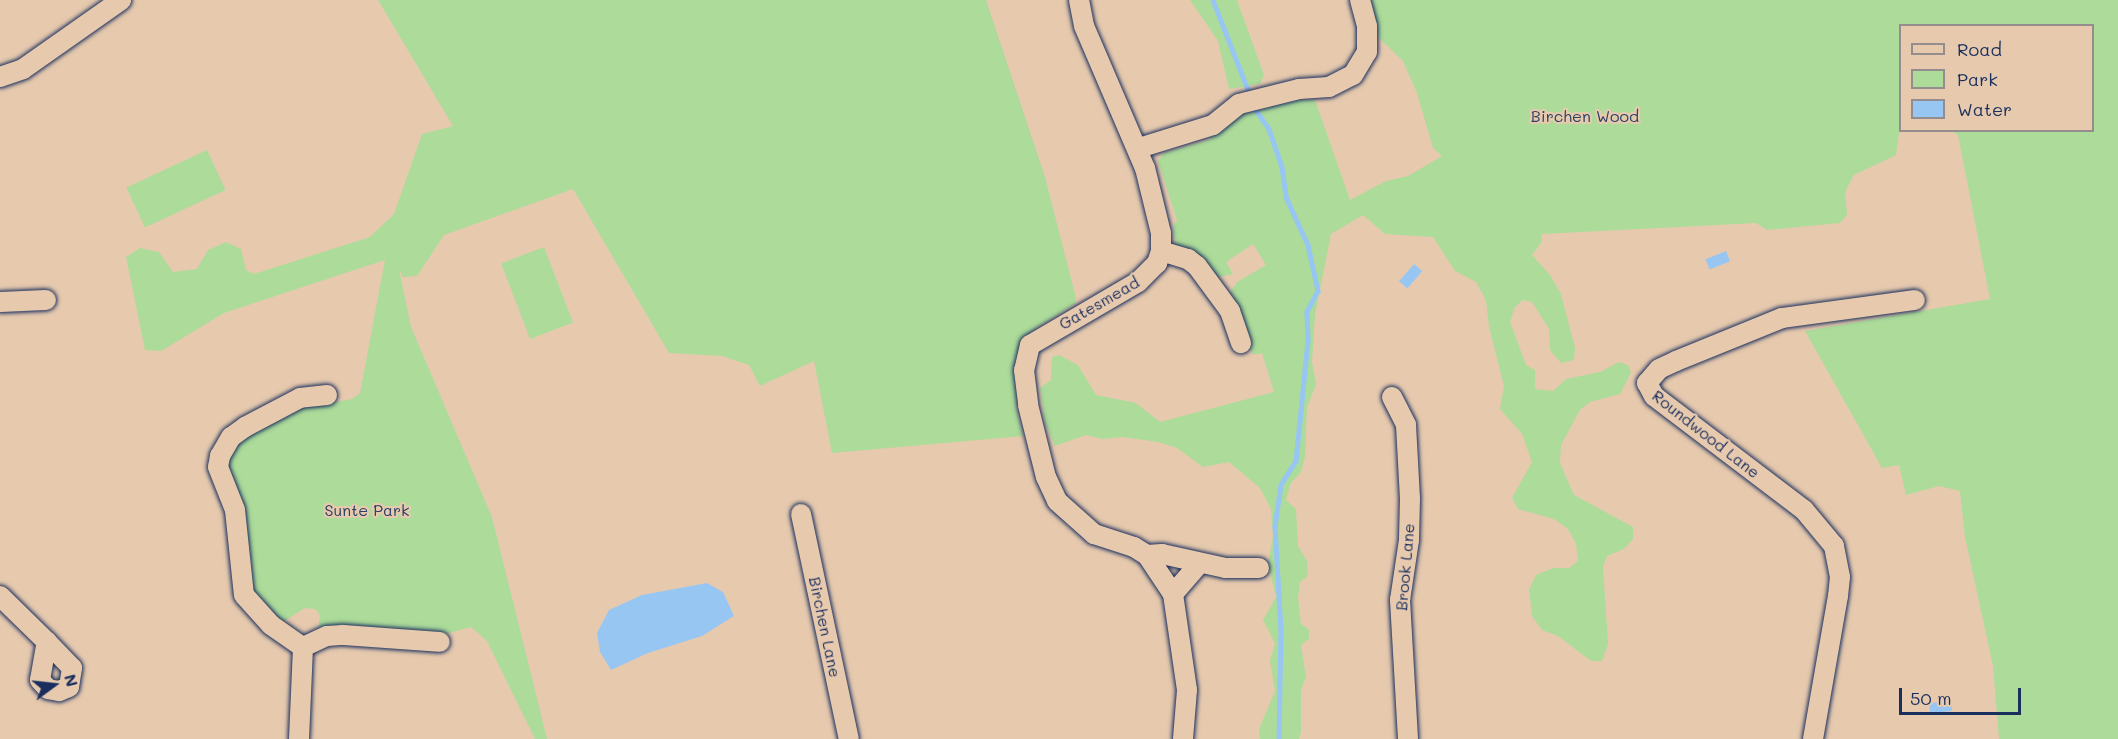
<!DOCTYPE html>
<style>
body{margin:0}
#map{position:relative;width:2118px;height:739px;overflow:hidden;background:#e7caae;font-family:Mali,sans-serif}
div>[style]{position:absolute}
.green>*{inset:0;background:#acdb9a;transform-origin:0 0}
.water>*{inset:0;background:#98c6f3;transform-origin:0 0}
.stream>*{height:4.5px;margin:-2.25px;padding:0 2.25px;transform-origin:2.25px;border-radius:2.25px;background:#98c6f3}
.roads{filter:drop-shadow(0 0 2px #1b2f5e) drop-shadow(0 0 2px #1b2f5e)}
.street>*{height:20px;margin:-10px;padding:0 10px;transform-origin:10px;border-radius:10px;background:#e7caae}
span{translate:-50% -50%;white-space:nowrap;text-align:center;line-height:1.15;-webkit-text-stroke:4.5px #e7caae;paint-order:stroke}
.park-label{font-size:16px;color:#2a4064}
.street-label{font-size:16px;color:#1b2f5e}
.legend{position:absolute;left:1899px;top:24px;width:195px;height:108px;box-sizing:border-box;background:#e7caae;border:2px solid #958c8e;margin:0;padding:8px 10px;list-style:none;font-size:18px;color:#1b2f5e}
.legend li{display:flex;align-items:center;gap:12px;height:30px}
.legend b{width:30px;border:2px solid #958c8e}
.north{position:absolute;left:24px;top:655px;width:60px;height:60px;-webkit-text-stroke:4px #e7caae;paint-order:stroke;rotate:75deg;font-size:16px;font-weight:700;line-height:24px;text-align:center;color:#1b2f5e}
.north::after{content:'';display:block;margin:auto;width:21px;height:27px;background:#1b2f5e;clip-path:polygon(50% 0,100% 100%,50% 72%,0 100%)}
.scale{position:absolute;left:1899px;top:688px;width:122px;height:27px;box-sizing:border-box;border:3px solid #1b2f5e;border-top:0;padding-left:8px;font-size:18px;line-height:21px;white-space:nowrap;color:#1b2f5e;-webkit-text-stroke:4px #e7caae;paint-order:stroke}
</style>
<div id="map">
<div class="green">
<i style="clip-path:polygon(378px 0,986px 0,1045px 177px,1076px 298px,1075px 304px,1036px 328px,1017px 354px,1021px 405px,1016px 407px,1023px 436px,832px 453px,814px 361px,760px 386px,749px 365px,722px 356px,669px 353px,573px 189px,444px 235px,417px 276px,403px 277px,399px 269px,411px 327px,492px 517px,547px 739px,535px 739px,487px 641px,471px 627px,446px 634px,342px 629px,318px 632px,320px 615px,315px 609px,305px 608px,281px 623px,253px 594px,250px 551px,239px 497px,226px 461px,243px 436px,294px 409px,352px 399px,360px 393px,385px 260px,224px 313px,161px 351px,145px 350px,126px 257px,140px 248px,159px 252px,173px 272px,197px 269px,208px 250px,226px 242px,241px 249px,246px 270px,254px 274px,370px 237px,394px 214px,422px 134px,453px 126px)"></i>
<i style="clip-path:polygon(1190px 0,1237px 0,1264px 75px,1260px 84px,1229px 89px,1218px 41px)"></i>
<i style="clip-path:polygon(1369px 0,2118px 0,2118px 739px,1999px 739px,1993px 666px,1965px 537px,1960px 491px,1939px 486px,1906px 495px,1899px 465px,1882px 468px,1805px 331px,1990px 299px,1958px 135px,1952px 131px,2092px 130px,2092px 26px,1900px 26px,1900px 126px,1896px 155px,1854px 175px,1845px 192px,1847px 215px,1840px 223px,1767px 230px,1756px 223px,1542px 234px,1541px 243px,1532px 255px,1550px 275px,1561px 294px,1575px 348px,1574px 360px,1561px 363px,1550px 350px,1549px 329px,1532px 302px,1523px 300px,1515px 307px,1510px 322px,1526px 365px,1535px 370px,1535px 389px,1553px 391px,1566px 379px,1600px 372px,1619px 362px,1628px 365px,1631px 373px,1620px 394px,1590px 402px,1580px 410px,1561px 445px,1560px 463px,1574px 495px,1633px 527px,1633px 539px,1624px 549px,1607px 556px,1603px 567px,1608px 644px,1602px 661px,1591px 661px,1558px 636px,1542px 630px,1532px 616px,1529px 590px,1536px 575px,1553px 568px,1569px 568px,1578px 561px,1576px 544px,1568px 529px,1554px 519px,1518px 509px,1512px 498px,1532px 462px,1522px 434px,1500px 409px,1504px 386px,1489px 327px,1486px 300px,1476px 282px,1455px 271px,1433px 237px,1385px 234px,1363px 215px,1331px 234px,1315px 315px,1312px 362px,1316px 384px,1307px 408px,1305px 457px,1301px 472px,1291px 483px,1286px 500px,1296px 509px,1298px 546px,1307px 561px,1308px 576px,1300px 582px,1298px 597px,1301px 624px,1309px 629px,1309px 639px,1301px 645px,1306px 677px,1301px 690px,1301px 732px,1299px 739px,1260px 739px,1259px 729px,1275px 691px,1270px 661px,1275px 643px,1263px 620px,1276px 597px,1268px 563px,1273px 536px,1271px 509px,1260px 488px,1229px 462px,1203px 467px,1177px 448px,1158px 442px,1122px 437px,1102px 439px,1086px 435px,1055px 446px,1045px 423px,1040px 388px,1051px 380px,1052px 357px,1059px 355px,1078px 365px,1096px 395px,1136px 403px,1160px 422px,1274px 392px,1262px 353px,1253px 355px,1229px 294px,1237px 282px,1266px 265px,1253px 244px,1226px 262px,1233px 274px,1213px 278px,1176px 249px,1173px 226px,1177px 220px,1158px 161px,1164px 153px,1209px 140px,1234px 115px,1295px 100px,1315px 100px,1350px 200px,1386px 181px,1408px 176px,1442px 156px,1433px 148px,1417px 93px,1403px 61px,1378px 37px)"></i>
<i style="left:207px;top:150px;width:44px;height:89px;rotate:65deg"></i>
<i style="left:544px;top:247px;width:81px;height:46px;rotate:69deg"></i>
</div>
<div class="water">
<i style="left:1726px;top:251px;width:11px;height:22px;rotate:68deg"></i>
<i style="left:1414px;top:264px;width:11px;height:23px;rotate:41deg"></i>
<i style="clip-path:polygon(707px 583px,723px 592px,734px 616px,702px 636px,648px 653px,611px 670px,600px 652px,597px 633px,609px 610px,642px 595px)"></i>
<i style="left:1951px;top:701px;width:10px;height:22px;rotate:84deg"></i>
</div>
<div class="stream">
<i style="left:1213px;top:0;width:102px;rotate:68.7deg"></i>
<i style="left:1253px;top:106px;width:28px;rotate:55deg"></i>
<i style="left:1269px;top:129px;width:40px;rotate:71.1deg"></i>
<i style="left:1282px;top:167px;width:30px;rotate:82deg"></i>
<i style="left:1286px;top:197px;width:53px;rotate:65.4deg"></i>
<i style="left:1308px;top:245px;width:47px;rotate:77.7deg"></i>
<i style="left:1318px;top:291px;width:24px;rotate:118deg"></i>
<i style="left:1307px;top:312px;width:29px;rotate:88deg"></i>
<i style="left:1308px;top:341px;width:121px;rotate:95.7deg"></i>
<i style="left:1296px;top:461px;width:28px;rotate:122deg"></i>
<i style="left:1281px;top:485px;width:41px;rotate:98.3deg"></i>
<i style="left:1275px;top:526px;width:103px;rotate:86.7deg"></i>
<i style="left:1281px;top:629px;width:110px;rotate:91deg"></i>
</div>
<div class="roads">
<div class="street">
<i style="left:1079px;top:0;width:26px;rotate:79deg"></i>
<i style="left:1084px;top:26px;width:155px;rotate:66.8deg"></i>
<i style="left:1145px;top:168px;width:67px;rotate:76.2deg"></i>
<i style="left:1161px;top:233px;width:18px;rotate:90deg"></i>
<i style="left:1161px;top:251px;width:13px;rotate:108deg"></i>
<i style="left:1157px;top:263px;width:27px;rotate:135deg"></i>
<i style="left:1138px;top:282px;width:125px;rotate:149.7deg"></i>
<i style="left:1030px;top:345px;width:26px;rotate:103deg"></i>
<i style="left:1024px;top:370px;width:35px;rotate:83deg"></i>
<i style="left:1028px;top:405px;width:74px;rotate:76deg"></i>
<i style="left:1046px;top:477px;width:26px;rotate:65deg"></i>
<i style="left:1057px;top:501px;width:50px;rotate:41.7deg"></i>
<i style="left:1094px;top:534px;width:42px;rotate:18deg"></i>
<i style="left:1134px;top:547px;width:15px;rotate:32deg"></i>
<i style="left:1147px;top:555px;width:47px;rotate:56.3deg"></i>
<i style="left:1173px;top:594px;width:97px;rotate:81.7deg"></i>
<i style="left:1187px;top:690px;width:49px;rotate:94.7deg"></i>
<i style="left:0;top:77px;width:24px;rotate:-19deg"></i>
<i style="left:23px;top:69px;width:120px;rotate:-35.1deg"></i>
<i style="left:1139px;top:148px;width:77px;rotate:-17.3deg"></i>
<i style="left:1213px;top:125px;width:33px;rotate:-39deg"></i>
<i style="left:1239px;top:104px;width:62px;rotate:-14deg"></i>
<i style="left:1299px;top:89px;width:30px;rotate:-4deg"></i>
<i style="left:1329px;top:87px;width:27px;rotate:-27deg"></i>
<i style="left:1353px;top:75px;width:27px;rotate:-59deg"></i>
<i style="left:1367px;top:52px;width:26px;rotate:-90deg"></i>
<i style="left:1367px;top:26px;width:27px;rotate:-105deg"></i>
<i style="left:1161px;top:251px;width:28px;rotate:17deg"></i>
<i style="left:1188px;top:259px;width:11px;rotate:38deg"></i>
<i style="left:1197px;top:266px;width:56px;rotate:53.7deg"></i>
<i style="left:1230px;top:311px;width:34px;rotate:71deg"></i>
<i style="left:0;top:302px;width:46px;rotate:-2.5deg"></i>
<i style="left:327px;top:395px;width:27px;rotate:174deg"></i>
<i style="left:300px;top:398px;width:62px;rotate:152.2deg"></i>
<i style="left:245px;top:427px;width:17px;rotate:144deg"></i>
<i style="left:231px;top:437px;width:22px;rotate:120deg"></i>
<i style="left:220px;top:456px;width:11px;rotate:100deg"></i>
<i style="left:218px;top:467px;width:46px;rotate:68.4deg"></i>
<i style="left:235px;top:510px;width:85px;rotate:84deg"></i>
<i style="left:244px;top:595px;width:40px;rotate:48deg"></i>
<i style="left:271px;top:625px;width:39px;rotate:35deg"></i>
<i style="left:303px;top:647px;width:26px;rotate:-25deg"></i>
<i style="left:327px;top:636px;width:16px;rotate:-4deg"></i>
<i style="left:343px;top:635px;width:97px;rotate:4.1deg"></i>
<i style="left:1392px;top:397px;width:31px;rotate:63deg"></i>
<i style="left:1406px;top:425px;width:73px;rotate:86.9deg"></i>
<i style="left:1410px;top:498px;width:42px;rotate:91.4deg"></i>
<i style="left:1409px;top:540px;width:61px;rotate:98.5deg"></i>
<i style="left:1400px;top:600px;width:139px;rotate:86.7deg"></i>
<i style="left:801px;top:514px;width:230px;rotate:78deg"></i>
<i style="left:1147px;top:555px;width:15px;rotate:-4deg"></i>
<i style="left:1162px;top:554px;width:65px;rotate:12.5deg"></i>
<i style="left:1225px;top:568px;width:34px"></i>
<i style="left:1173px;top:594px;width:40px;rotate:-49deg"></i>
<i style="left:0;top:596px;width:66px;rotate:44.4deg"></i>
<i style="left:47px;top:642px;width:36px;rotate:46deg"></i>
<i style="left:72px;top:668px;width:19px;rotate:99deg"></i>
<i style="left:69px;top:687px;width:11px;rotate:158deg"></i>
<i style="left:59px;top:691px;width:11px;rotate:-170deg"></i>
<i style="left:48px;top:689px;width:12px;rotate:-132deg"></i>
<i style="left:40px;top:680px;width:39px;rotate:-80deg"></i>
<i style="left:299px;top:739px;width:92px;rotate:-87.5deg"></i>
<i style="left:1813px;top:739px;width:145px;rotate:-80.1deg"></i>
<i style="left:1838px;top:596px;width:19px;rotate:-84deg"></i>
<i style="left:1840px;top:577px;width:32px;rotate:-101deg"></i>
<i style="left:1834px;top:546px;width:47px;rotate:-129.8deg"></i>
<i style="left:1804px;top:510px;width:188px;rotate:-142.8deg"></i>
<i style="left:1654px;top:396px;width:15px;rotate:-118deg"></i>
<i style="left:1647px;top:383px;width:18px;rotate:-49deg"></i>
<i style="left:1659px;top:369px;width:19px;rotate:-25deg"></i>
<i style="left:1676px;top:361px;width:114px;rotate:-22.1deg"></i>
<i style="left:1782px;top:318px;width:134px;rotate:-7.7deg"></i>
</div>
</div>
<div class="park-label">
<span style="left:1585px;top:116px">Birchen Wood</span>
<span style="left:367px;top:510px">Sunte Park</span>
</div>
<div class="street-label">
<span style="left:1099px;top:303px;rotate:-30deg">Gatesmead</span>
<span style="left:1706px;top:434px;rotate:38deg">Roundwood Lane</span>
<span style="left:1405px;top:567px;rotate:-85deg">Brook Lane</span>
<span style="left:825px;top:627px;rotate:78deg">Birchen Lane</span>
</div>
<ul class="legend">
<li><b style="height:8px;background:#e7caae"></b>Road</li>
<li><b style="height:16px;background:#acdb9a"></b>Park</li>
<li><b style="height:16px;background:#98c6f3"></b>Water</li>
</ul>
<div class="north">N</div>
<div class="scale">50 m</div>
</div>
